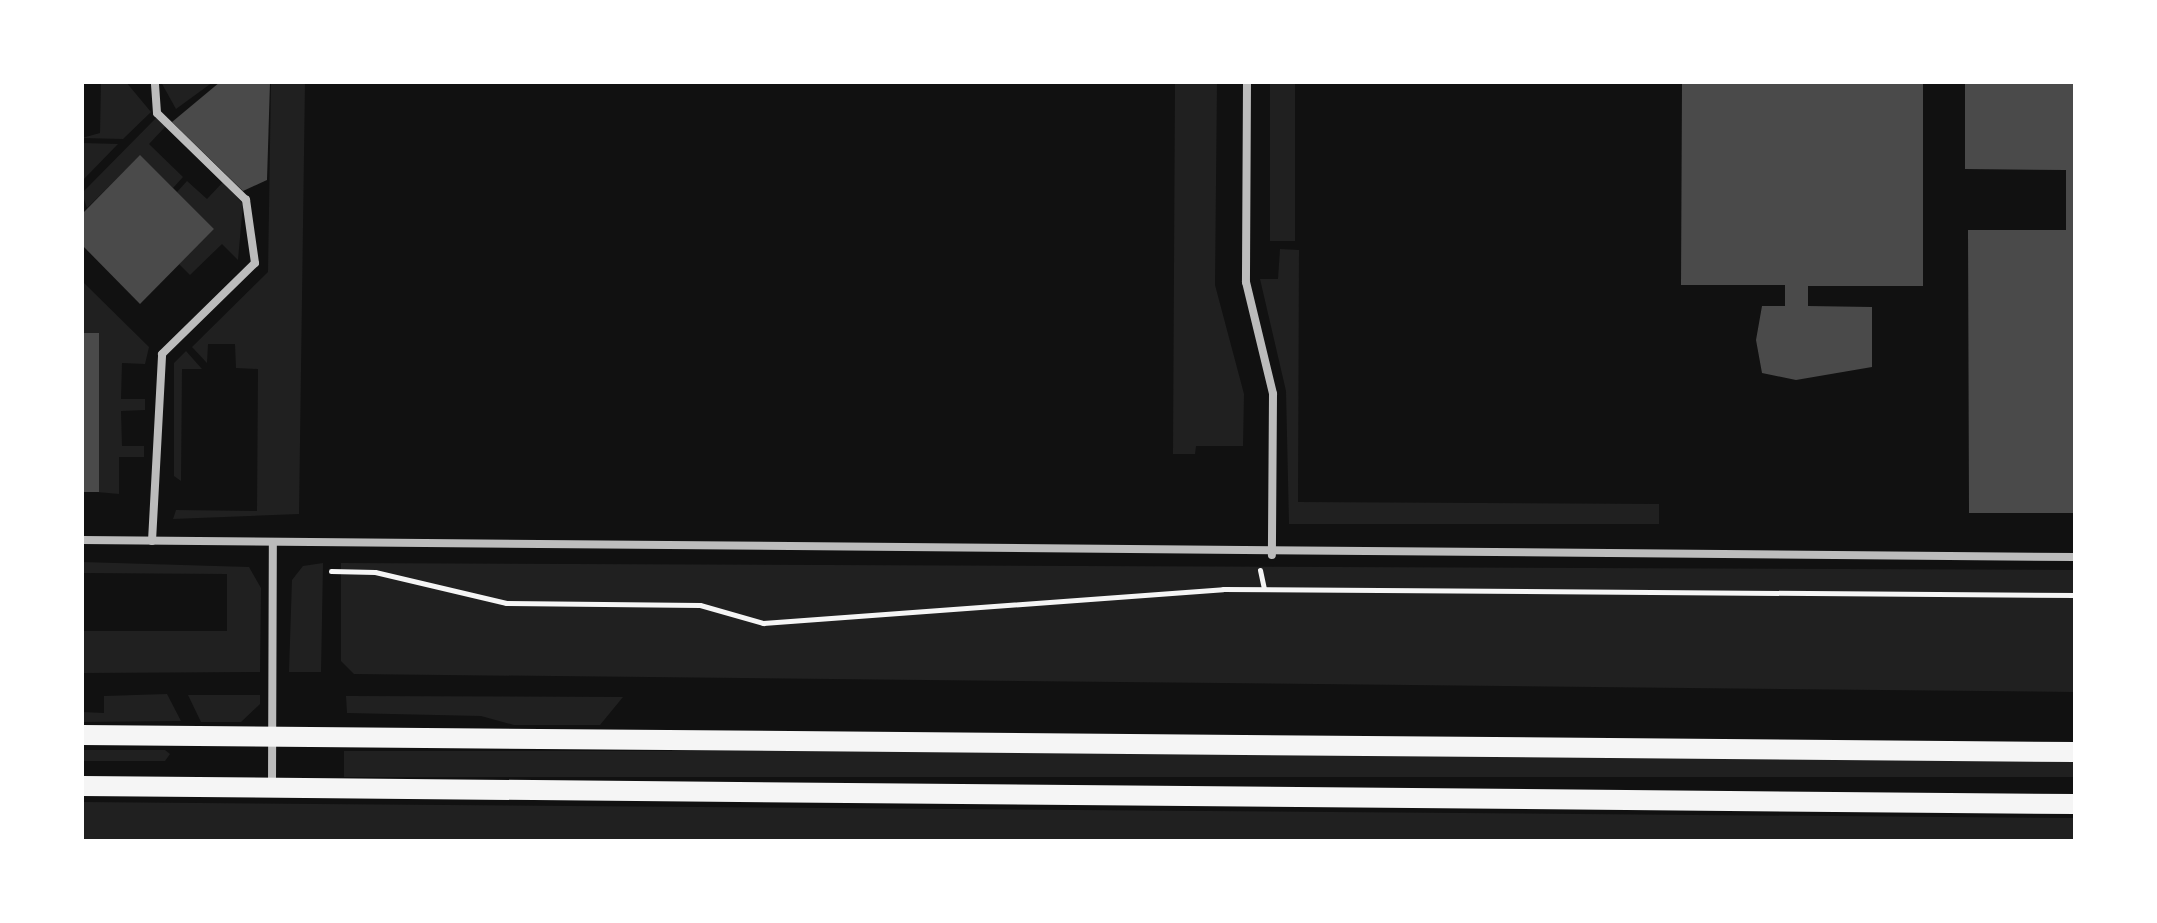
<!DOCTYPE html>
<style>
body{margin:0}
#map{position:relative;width:2157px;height:923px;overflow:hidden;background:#111;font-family:Inter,sans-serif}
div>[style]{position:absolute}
.green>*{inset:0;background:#202020;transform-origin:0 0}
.building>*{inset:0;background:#4a4a4a;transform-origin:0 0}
.path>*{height:5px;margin:-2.5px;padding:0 2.5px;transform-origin:2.5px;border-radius:2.5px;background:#f5f5f5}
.minor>*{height:8px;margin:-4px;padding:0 4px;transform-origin:4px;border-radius:4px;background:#bcbcbc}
.primary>*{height:20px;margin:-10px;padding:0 10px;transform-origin:10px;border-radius:10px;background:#f5f5f5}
span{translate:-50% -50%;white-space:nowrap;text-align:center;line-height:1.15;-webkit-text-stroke:6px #fff;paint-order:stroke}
.frame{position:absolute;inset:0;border:84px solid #fff;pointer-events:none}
</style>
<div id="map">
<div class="green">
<i style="clip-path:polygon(101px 82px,126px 82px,151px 112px,123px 139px,82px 138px,100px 133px)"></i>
<i style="clip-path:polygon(161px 82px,213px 82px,176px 109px)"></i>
<i style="clip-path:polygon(271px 82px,305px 82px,299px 514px,173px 519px,176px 510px,257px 511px,258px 369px,236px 368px,235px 344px,208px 344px,207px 363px,192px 347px,268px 272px)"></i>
<i style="clip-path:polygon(1175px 82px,1217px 82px,1215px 285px,1244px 394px,1243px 446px,1196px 446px,1195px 454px,1173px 454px)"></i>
<i style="left:1270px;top:82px;width:25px;height:159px"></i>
<i style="clip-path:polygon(157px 117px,166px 126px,149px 144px,183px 177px,173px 188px,140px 156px,87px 208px,82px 193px)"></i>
<i style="clip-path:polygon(82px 143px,118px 144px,82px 181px)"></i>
<i style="clip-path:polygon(187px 181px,207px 199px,223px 182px,243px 204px,238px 260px,222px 244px,190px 275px,179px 264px,214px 229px,177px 192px)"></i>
<i style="clip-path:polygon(1280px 249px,1299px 250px,1298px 502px,1659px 504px,1659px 524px,1289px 524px,1286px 391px,1260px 279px,1278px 279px)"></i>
<i style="clip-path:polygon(82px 281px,149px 347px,145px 364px,122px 363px,121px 399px,145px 399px,145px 410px,121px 411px,122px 446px,144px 446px,144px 457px,119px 457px,119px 494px,97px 492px,99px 334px,82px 333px)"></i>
<i style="clip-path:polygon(186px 351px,202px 369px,182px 369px,181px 481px,174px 476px,174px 363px)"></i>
<i style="clip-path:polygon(82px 562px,249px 567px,261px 588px,260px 672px,82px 673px,82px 631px,227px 631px,227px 574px,82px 573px)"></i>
<i style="clip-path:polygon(323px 563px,321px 672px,289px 672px,292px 580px,303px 566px)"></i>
<i style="clip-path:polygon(341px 563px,2075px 570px,2075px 692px,354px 674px,341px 661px)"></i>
<i style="clip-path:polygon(167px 694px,181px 721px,82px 722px,82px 712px,104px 713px,104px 696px)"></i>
<i style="clip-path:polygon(188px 695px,260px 695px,260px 704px,241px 722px,201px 722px)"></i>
<i style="clip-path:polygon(346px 696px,623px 697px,600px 725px,514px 725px,481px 716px,347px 713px)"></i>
<i style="clip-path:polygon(82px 750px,165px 750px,170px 754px,165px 761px,82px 761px)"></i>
<i style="left:344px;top:751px;width:1731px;height:26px"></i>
<i style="clip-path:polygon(82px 802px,2075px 818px,2075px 841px,82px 841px)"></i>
</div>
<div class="building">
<i style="clip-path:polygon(220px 82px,270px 82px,267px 180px,243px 191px,172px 122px)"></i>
<i style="clip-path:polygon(1682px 82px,1923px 82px,1923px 286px,1808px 286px,1808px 306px,1872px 307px,1872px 367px,1796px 380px,1762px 373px,1756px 340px,1762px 306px,1785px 306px,1785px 285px,1681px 285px)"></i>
<i style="clip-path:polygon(1965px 82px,2075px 82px,2075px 513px,1969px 513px,1968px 230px,2066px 230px,2066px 170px,1965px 169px)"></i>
<i style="clip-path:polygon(140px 155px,214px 229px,140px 304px,82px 245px,82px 214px)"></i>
<i style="left:82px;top:333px;width:17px;height:159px"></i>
</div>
<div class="path">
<i style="left:1260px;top:570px;width:19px;rotate:78deg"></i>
<i style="left:331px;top:571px;width:44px;rotate:1.3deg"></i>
<i style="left:375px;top:572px;width:135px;rotate:13.3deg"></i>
<i style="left:506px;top:603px;width:194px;rotate:0.6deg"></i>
<i style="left:700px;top:605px;width:66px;rotate:15.9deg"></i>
<i style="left:763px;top:623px;width:461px;rotate:-4.2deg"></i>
<i style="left:1223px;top:589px;width:852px;rotate:0.4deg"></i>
</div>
<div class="minor">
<i style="left:1247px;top:82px;width:200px;rotate:90.3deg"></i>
<i style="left:1246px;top:282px;width:115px;rotate:76.4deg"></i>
<i style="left:1273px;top:394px;width:161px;rotate:90.4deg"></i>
<i style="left:82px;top:540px;width:1993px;rotate:0.49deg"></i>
<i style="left:152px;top:541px;width:187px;rotate:-86.9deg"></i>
<i style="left:162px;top:354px;width:130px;rotate:-44.4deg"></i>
<i style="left:255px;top:263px;width:64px;rotate:-98.1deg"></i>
<i style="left:246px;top:200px;width:124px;rotate:-135.7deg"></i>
<i style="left:157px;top:113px;width:31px;rotate:-94deg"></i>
<i style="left:272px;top:785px;width:243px;rotate:-89.8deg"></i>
</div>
<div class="primary">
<i style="left:82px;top:735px;width:1993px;rotate:0.49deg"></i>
<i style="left:82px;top:786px;width:1993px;rotate:0.52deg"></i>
</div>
<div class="frame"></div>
</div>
